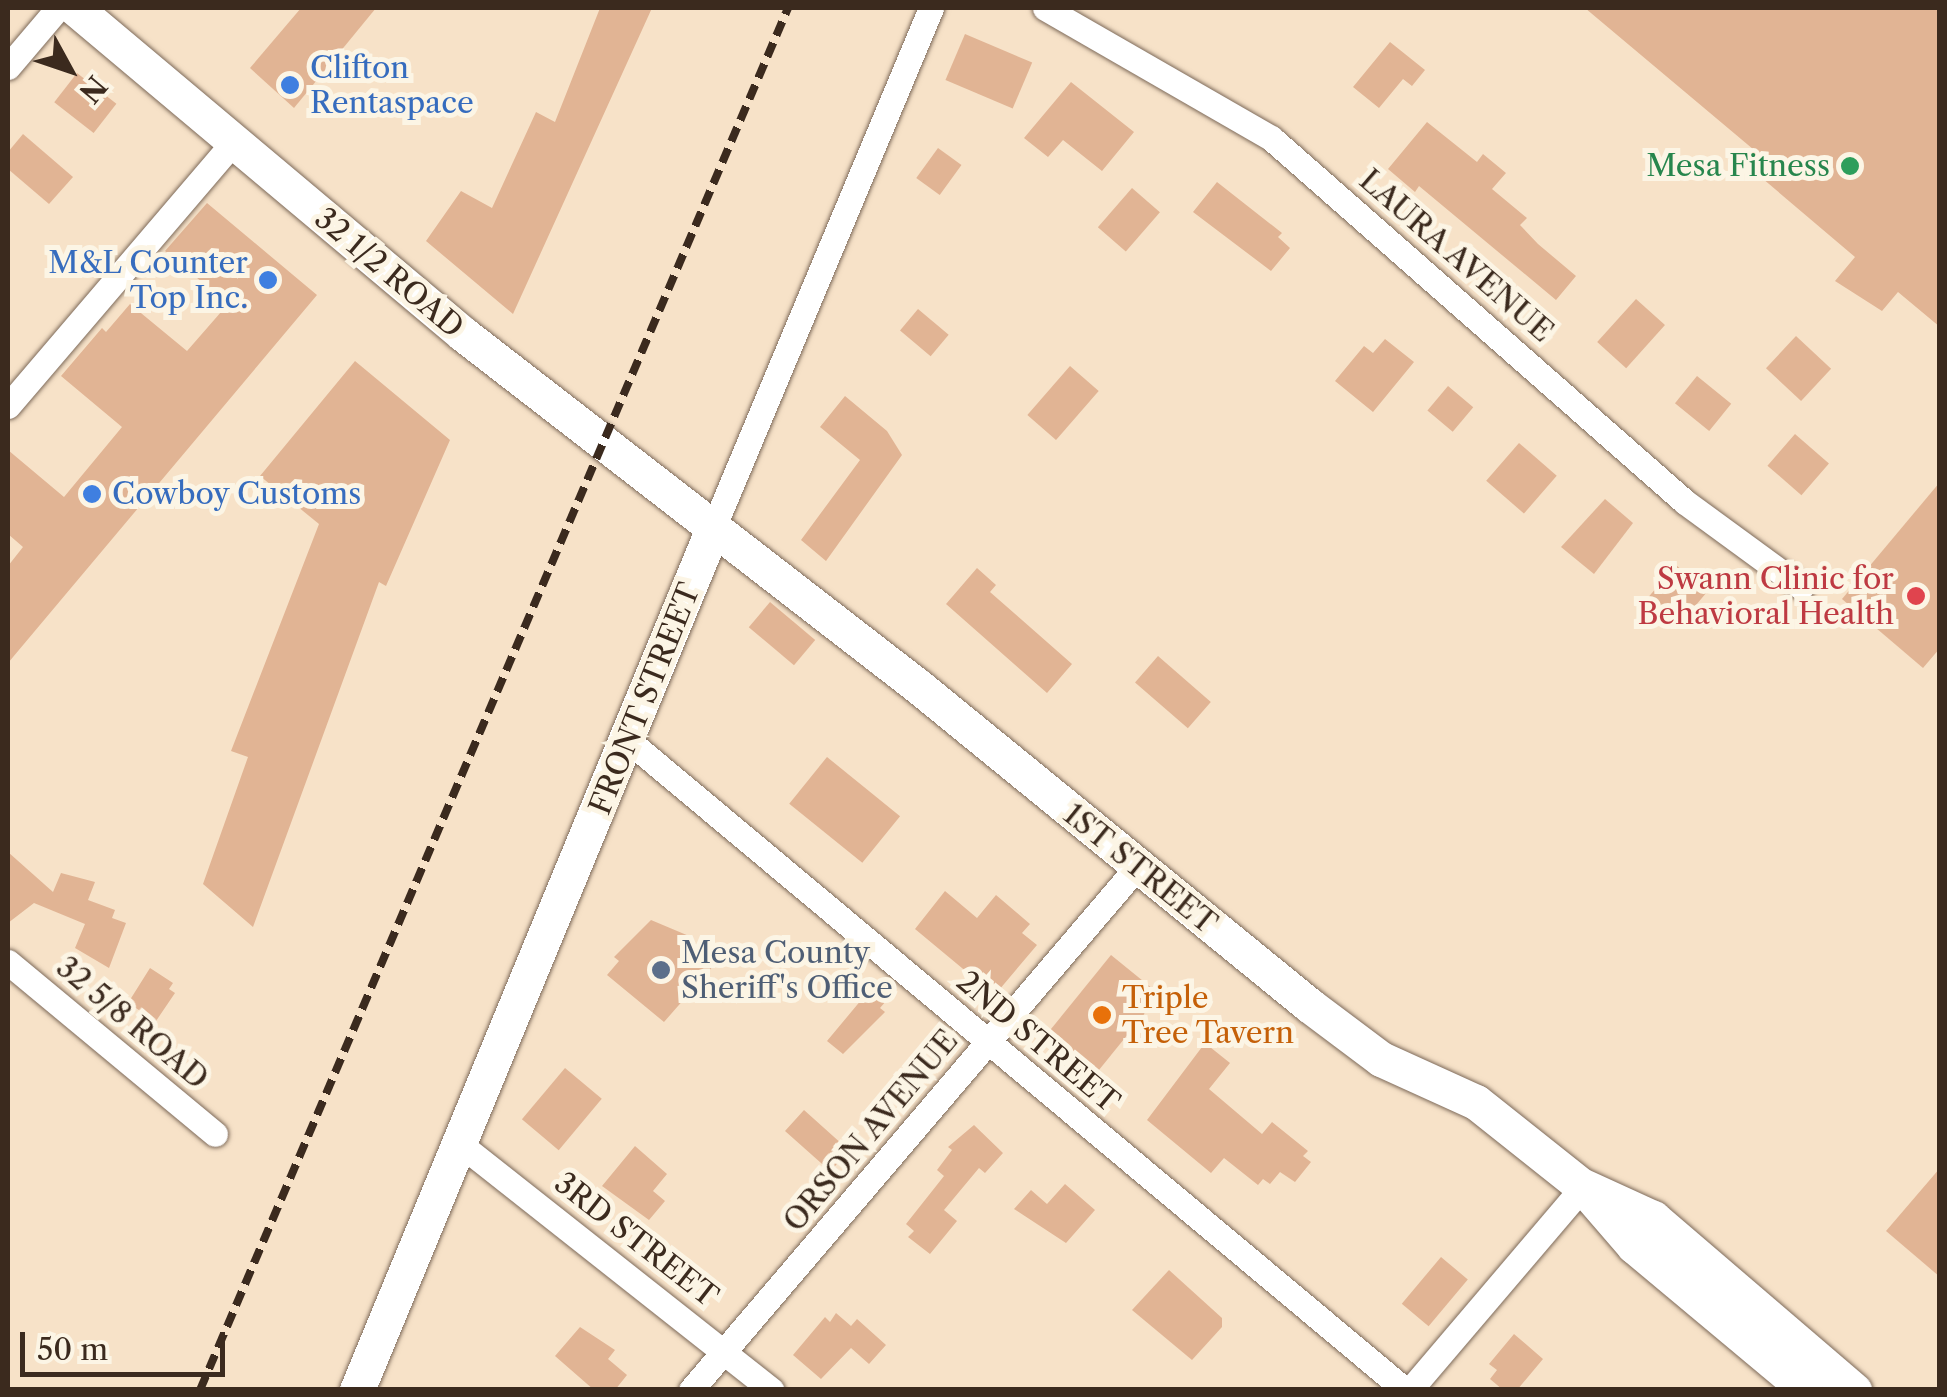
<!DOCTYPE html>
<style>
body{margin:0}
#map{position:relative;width:1947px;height:1397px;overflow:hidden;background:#f7e2c8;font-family:"Libre Caslon Text",serif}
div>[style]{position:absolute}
.building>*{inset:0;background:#e1b494;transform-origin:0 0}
.roads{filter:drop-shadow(0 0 2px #7d6a5a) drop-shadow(0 0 2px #7d6a5a)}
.street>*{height:25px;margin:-12.5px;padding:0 12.5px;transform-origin:12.5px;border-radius:12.5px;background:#fff}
.secondary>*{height:35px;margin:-17.5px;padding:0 17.5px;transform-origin:17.5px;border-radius:17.5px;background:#fff}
.rail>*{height:8px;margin-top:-4px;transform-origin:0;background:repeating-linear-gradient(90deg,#3b2a1e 0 15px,transparent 0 23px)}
.dots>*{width:28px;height:28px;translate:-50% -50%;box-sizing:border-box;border:5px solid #fcf5e5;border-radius:50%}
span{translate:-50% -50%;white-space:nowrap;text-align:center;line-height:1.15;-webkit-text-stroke:10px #fcf5e5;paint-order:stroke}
.shop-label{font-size:30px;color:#366cbe}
.left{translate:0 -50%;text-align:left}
.right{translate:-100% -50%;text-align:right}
.leisure-label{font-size:30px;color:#27864d}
.street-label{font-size:30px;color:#3b2a1e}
.health-label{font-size:30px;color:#be3a42}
.service-label{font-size:30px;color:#4e5e75}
.food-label{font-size:30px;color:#c56008}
.frame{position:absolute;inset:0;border:10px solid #3b2a1e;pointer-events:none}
.north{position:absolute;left:20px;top:20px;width:100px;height:100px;-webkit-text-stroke:8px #fcf5e5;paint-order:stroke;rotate:130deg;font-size:28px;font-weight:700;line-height:40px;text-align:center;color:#3b2a1e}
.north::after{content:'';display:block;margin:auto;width:35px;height:45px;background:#3b2a1e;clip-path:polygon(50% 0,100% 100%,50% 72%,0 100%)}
.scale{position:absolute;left:20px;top:1332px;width:205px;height:45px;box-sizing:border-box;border:5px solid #3b2a1e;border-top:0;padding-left:12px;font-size:30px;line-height:35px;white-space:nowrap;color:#3b2a1e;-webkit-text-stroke:8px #fcf5e5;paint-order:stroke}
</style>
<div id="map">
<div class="building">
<i style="clip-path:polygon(301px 8px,376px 8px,294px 108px,250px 68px)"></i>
<i style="clip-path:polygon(600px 8px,652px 8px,513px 314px,426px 241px,461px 191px,492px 208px,536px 112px,555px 122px)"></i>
<i style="clip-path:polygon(1585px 8px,1940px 8px,1940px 327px,1898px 292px,1882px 311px,1835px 281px,1855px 257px,1756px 173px,1766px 160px)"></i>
<i style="left:965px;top:34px;width:73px;height:50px;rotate:23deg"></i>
<i style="clip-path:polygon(1390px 42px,1425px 70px,1412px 86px,1403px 79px,1379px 108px,1353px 87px)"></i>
<i style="left:77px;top:73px;width:50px;height:37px;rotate:38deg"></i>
<i style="clip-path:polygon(1071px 82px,1134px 132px,1102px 171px,1063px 140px,1048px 157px,1024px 138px)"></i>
<i style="clip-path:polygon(1427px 122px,1477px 162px,1483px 154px,1506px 173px,1492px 189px,1527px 218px,1520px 225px,1538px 244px,1576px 276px,1556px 300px,1419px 186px,1415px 192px,1388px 169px)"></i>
<i style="clip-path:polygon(23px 134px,73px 177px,49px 204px,8px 169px,8px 152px)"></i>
<i style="left:938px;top:148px;width:29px;height:37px;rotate:36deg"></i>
<i style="clip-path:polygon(1217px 182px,1282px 233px,1278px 237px,1290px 248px,1271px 271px,1193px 212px)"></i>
<i style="left:1132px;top:188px;width:37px;height:52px;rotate:41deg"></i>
<i style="clip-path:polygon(207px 203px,317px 295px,8px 663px,8px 566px,23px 547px,8px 534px,8px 450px,64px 497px,122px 427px,61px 376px,102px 328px,106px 332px,130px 304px,187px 351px,228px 304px,165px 251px)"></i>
<i style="left:1636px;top:299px;width:39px;height:58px;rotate:42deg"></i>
<i style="left:918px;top:309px;width:40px;height:28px;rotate:40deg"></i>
<i style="left:1796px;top:336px;width:48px;height:44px;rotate:43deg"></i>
<i style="clip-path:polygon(1385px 339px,1414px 362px,1373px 412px,1335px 381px,1364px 346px,1373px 353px)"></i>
<i style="clip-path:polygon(355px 361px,450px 440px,386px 586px,379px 582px,253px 927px,203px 884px,248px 757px,231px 751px,319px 524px,260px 476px)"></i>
<i style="left:1070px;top:366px;width:38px;height:65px;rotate:41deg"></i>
<i style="left:1697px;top:376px;width:44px;height:35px;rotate:39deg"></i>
<i style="left:1448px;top:386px;width:33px;height:32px;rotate:40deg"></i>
<i style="clip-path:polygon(845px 396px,887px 431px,902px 455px,826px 561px,801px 540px,860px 460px,820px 427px)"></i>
<i style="left:1795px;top:434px;width:45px;height:42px;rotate:41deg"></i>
<i style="left:1519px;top:443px;width:50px;height:50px;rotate:41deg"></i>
<i style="clip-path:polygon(1940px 482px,1940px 648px,1923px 668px,1842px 599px)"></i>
<i style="clip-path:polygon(1605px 499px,1633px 523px,1594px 574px,1561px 547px)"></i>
<i style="clip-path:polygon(1676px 565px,1707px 592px,1685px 618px,1679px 612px,1669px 623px,1645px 601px)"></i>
<i style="clip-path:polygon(977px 568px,996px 585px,990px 592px,1072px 664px,1047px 693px,946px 604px)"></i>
<i style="left:770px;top:602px;width:59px;height:33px;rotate:40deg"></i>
<i style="left:1158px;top:656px;width:70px;height:35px;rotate:41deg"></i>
<i style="left:827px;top:757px;width:94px;height:60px;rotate:39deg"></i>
<i style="clip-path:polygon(8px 852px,53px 892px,61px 873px,95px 882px,88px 900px,115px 910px,112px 918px,126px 923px,109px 968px,75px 948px,85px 924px,34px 903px,8px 923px)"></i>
<i style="clip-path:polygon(945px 891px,977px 918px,996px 895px,1030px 924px,1022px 933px,1037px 945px,999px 990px,984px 977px,980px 983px,915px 929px)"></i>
<i style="clip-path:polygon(651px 920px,689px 936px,714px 965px,664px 1022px,607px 975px,619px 961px,614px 957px)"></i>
<i style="left:1111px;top:955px;width:63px;height:104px;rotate:39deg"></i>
<i style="clip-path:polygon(150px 968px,173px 983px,169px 989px,175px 993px,156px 1021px,128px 1003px)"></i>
<i style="clip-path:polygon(877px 981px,892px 994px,880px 1008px,885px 1012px,843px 1054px,827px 1041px)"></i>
<i style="clip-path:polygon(1205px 1043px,1230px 1063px,1209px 1089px,1262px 1134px,1272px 1122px,1308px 1151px,1303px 1156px,1311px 1162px,1295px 1182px,1280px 1172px,1270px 1184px,1263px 1179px,1258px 1185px,1224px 1158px,1211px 1173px,1147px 1120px)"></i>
<i style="left:565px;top:1068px;width:48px;height:67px;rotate:40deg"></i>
<i style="clip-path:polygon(804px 1110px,843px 1145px,838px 1150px,845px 1156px,830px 1171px,785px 1131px)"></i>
<i style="clip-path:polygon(974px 1125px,1003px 1153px,985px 1173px,979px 1168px,944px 1210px,957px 1221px,930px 1254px,908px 1237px,914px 1231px,906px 1224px,944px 1176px,937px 1170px,952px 1150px,948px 1147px)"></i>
<i style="clip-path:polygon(635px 1146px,667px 1174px,653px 1191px,665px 1201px,649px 1220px,602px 1186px)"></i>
<i style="clip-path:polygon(1940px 1168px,1940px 1277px,1886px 1231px)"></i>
<i style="clip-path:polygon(1065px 1184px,1095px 1210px,1066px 1243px,1014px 1209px,1031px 1190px,1047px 1204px)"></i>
<i style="left:1441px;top:1257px;width:35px;height:61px;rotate:40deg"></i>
<i style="clip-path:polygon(1169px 1270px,1222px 1318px,1222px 1327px,1192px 1360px,1132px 1310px)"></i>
<i style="clip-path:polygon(836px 1313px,851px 1326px,857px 1319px,886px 1345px,869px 1364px,851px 1348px,821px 1379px,793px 1355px,825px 1317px,830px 1322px)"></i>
<i style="clip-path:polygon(580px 1327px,615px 1350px,608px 1359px,627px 1375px,615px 1390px,594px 1390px,555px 1356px)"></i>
<i style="clip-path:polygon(1514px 1334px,1543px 1359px,1517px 1390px,1503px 1390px,1490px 1379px,1497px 1370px,1489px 1364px)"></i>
</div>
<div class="roads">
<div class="street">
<i style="left:1045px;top:8px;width:261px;rotate:29.9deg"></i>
<i style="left:1271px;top:138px;width:551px;rotate:41.32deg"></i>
<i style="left:1685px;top:502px;width:144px;rotate:36.2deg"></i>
<i style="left:8px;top:67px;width:77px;rotate:-49.7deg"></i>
<i style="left:8px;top:406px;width:346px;rotate:-49.5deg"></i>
<i style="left:714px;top:526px;width:562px;rotate:-67.27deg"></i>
<i style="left:630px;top:742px;width:1010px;rotate:39.9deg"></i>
<i style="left:8px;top:962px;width:269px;rotate:39.7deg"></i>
<i style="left:460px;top:1144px;width:397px;rotate:38.3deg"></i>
<i style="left:691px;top:1390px;width:687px;rotate:-49.54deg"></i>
<i style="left:1410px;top:1390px;width:267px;rotate:-49.6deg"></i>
</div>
<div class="secondary">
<i style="left:75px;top:8px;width:507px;rotate:40.04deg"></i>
<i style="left:463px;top:334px;width:577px;rotate:37.74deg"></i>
<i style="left:919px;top:687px;width:503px;rotate:39.19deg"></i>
<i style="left:1309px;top:1005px;width:90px;rotate:36.9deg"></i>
<i style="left:1381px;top:1059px;width:104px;rotate:24.4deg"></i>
<i style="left:1476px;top:1102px;width:137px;rotate:38.5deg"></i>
<i style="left:1583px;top:1187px;width:78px;rotate:49.2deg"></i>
<i style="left:1634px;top:1246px;width:224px;rotate:39.9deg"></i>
<i style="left:1585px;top:1187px;width:75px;rotate:24.5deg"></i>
<i style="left:1653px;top:1218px;width:265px;rotate:40.6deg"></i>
<i style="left:357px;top:1390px;width:935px;rotate:-67.55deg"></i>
</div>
</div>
<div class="rail">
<i style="left:200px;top:1390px;width:1502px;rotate:-66.95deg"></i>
</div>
<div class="dots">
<i style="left:290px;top:85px;background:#3f7fe0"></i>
<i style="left:1850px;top:166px;background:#2e9e5b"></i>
<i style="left:268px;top:280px;background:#3f7fe0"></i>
<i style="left:92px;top:494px;background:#3f7fe0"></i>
<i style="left:1916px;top:596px;background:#e0444e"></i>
<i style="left:661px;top:970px;background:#5c6f8a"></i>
<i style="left:1102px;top:1015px;background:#e8710a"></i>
</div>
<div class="shop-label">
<span class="left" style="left:310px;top:85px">Clifton<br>Rentaspace</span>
<span class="right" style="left:248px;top:280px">M&amp;L Counter<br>Top Inc.</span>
<span class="left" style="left:112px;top:494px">Cowboy Customs</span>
</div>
<div class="leisure-label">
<span class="right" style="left:1830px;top:166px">Mesa Fitness</span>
</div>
<div class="street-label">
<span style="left:1456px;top:256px;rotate:41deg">LAURA AVENUE</span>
<span style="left:389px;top:273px;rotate:40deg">32 1/2 ROAD</span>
<span style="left:645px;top:699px;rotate:-68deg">FRONT STREET</span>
<span style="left:1140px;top:869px;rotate:39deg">1ST STREET</span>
<span style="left:132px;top:1023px;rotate:40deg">32 5/8 ROAD</span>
<span style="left:1038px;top:1042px;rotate:40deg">2ND STREET</span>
<span style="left:871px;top:1131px;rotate:-50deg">ORSON AVENUE</span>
<span style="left:636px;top:1240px;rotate:38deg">3RD STREET</span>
</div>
<div class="health-label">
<span class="right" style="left:1894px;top:596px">Swann Clinic for<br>Behavioral Health</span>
</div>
<div class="service-label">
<span class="left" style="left:681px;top:970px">Mesa County<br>Sheriff's Office</span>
</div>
<div class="food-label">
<span class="left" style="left:1122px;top:1015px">Triple<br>Tree Tavern</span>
</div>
<div class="frame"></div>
<div class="north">N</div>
<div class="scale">50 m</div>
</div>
